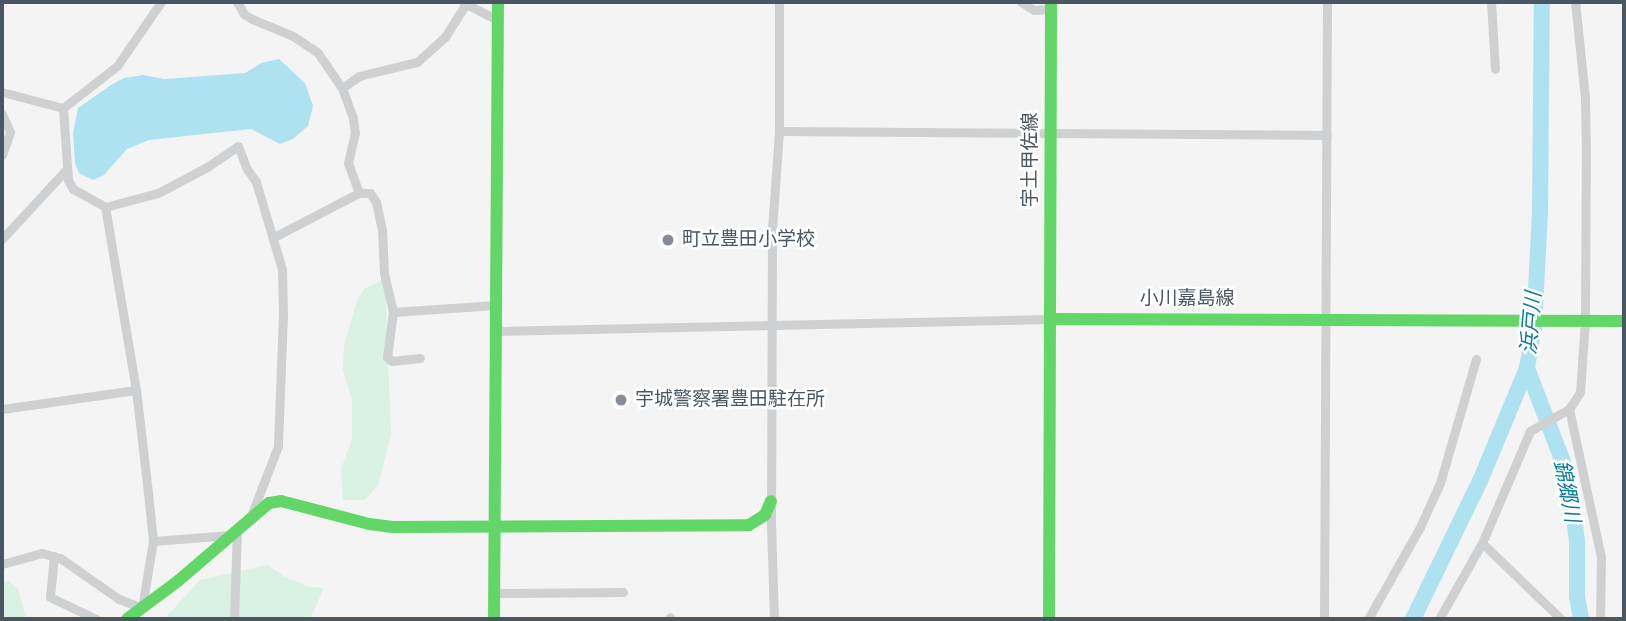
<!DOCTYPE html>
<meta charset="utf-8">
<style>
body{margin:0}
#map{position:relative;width:1626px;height:621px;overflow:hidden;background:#f4f4f4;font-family:"Nunito Sans","Noto Sans JP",sans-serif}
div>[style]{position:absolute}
.green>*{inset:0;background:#d9f2e3}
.water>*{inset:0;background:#aee2f0}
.stream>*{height:2.5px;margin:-1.25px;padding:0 1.25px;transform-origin:1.25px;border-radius:1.25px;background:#aee2f0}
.river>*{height:16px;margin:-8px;padding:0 8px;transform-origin:8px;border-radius:8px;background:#aee2f0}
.street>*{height:9px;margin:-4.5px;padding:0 4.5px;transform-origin:4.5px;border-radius:4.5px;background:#ced0d2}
.fast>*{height:12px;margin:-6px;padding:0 6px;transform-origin:6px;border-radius:6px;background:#63d668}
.dots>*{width:19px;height:19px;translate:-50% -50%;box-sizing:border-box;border:4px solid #fff;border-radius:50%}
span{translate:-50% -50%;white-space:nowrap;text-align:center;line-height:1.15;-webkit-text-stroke:5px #fff;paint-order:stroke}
.street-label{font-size:19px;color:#4a5661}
.poi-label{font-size:19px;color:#4a5661}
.left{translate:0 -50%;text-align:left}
.water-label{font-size:21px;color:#0c7c9b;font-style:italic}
.frame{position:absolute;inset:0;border:4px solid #4a5661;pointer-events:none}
</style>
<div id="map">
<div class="green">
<i style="clip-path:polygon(385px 278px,391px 435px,378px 485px,365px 500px,343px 500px,341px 469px,352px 439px,352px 399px,343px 370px,344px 345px,357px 301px,364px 289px)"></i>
<i style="clip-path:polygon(267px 565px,285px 577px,309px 587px,324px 588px,310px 619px,164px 619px,200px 580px)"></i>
<i style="clip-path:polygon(8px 581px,18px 588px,26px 619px,2px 619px,2px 583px)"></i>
</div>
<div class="water">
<i style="clip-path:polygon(279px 59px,305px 83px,313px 106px,308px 126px,293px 139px,280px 144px,251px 129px,149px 140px,127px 149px,104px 175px,93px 180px,79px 173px,75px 163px,73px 133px,78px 108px,111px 85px,124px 78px,143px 75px,165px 79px,245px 73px,261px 63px)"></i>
</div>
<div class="stream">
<i style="left:1416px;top:615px;width:6px;rotate:39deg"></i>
</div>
<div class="river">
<i style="left:1527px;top:368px;width:97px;rotate:69deg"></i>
<i style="left:1562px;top:459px;width:51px;rotate:77.6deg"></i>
<i style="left:1573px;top:509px;width:31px;rotate:83deg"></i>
<i style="left:1577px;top:540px;width:56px;rotate:90deg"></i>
<i style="left:1577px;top:596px;width:23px;rotate:80deg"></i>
<i style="left:1413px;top:619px;width:153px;rotate:-64.1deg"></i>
<i style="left:1480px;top:481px;width:122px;rotate:-67.4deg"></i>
<i style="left:1527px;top:368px;width:42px;rotate:-80.3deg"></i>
<i style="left:1534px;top:327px;width:115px;rotate:-87deg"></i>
<i style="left:1540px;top:212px;width:210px;rotate:-89.5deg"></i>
</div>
<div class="street">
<i style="left:237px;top:2px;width:14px;rotate:60deg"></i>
<i style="left:244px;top:14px;width:9px;rotate:32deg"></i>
<i style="left:252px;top:19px;width:44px;rotate:22.5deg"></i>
<i style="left:293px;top:36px;width:30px;rotate:34deg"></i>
<i style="left:318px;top:53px;width:42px;rotate:55.6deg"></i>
<i style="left:1021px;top:2px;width:15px;rotate:32deg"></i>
<i style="left:1034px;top:10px;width:17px;rotate:-3deg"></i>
<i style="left:1491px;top:2px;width:67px;rotate:86.6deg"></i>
<i style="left:464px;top:3px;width:38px;rotate:27deg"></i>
<i style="left:2px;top:92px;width:63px;rotate:14.7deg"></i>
<i style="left:63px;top:108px;width:68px;rotate:-37.9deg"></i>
<i style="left:117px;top:66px;width:78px;rotate:-55.5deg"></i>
<i style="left:63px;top:108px;width:72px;rotate:86deg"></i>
<i style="left:68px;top:180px;width:10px;rotate:61deg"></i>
<i style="left:73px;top:189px;width:37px;rotate:29deg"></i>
<i style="left:105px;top:207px;width:55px;rotate:-14.8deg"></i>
<i style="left:158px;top:193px;width:55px;rotate:-28deg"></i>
<i style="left:207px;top:167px;width:37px;rotate:-34deg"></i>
<i style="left:238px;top:146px;width:25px;rotate:69deg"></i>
<i style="left:247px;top:169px;width:16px;rotate:55deg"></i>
<i style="left:256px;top:182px;width:91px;rotate:73.4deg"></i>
<i style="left:282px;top:269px;width:45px;rotate:88.7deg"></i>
<i style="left:283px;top:314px;width:132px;rotate:92.2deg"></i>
<i style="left:278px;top:446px;width:75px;rotate:111.1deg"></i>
<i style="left:2px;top:114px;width:20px;rotate:66deg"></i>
<i style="left:10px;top:132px;width:24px;rotate:109deg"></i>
<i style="left:779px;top:131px;width:548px;rotate:0.42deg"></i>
<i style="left:359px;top:193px;width:11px"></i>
<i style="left:370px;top:193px;width:11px;rotate:56deg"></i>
<i style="left:376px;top:202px;width:29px;rotate:78deg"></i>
<i style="left:382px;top:230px;width:43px;rotate:87.3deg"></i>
<i style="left:384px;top:273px;width:40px;rotate:77deg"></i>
<i style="left:393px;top:312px;width:103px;rotate:-3.9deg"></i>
<i style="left:274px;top:237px;width:96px;rotate:-27.4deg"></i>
<i style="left:359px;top:193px;width:32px;rotate:-110deg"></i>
<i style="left:348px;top:163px;width:31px;rotate:-77deg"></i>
<i style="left:355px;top:133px;width:15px;rotate:-98deg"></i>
<i style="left:353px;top:118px;width:32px;rotate:-110deg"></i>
<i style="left:342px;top:88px;width:21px;rotate:-35deg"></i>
<i style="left:359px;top:76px;width:60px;rotate:-13.6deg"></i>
<i style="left:417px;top:62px;width:38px;rotate:-42deg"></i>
<i style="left:445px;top:37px;width:41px;rotate:-57.8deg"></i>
<i style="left:2px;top:239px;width:94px;rotate:-47.2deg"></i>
<i style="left:393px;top:312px;width:45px;rotate:97.6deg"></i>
<i style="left:387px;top:357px;width:6px;rotate:39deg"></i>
<i style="left:392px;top:361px;width:28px;rotate:-6deg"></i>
<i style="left:495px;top:331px;width:555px;rotate:-1.24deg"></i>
<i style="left:2px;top:409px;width:135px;rotate:-8.1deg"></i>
<i style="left:1569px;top:409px;width:151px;rotate:77.8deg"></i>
<i style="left:1601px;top:557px;width:62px;rotate:90.9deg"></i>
<i style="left:153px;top:541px;width:78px;rotate:-4.4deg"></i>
<i style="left:1482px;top:543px;width:110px;rotate:43.9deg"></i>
<i style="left:54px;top:556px;width:41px;rotate:95.6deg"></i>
<i style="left:50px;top:597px;width:51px;rotate:25.6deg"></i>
<i style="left:2px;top:564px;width:41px;rotate:-15.4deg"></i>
<i style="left:42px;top:553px;width:19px;rotate:16deg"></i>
<i style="left:60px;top:558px;width:72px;rotate:34.8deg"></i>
<i style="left:119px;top:599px;width:25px;rotate:21deg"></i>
<i style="left:142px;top:608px;width:68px;rotate:-80.7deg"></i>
<i style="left:153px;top:541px;width:48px;rotate:-95.9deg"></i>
<i style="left:148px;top:493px;width:104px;rotate:-96.6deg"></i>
<i style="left:136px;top:390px;width:186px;rotate:-99.6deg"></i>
<i style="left:494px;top:593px;width:129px;rotate:-0.4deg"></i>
<i style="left:234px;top:619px;width:90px;rotate:-88.1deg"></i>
<i style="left:669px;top:619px;width:2px;rotate:-63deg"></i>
<i style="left:774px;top:619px;width:93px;rotate:-91.8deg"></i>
<i style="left:771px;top:526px;width:297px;rotate:-89.8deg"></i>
<i style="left:772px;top:229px;width:98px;rotate:-85.9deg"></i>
<i style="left:779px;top:131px;width:129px;rotate:-90deg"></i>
<i style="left:1324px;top:619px;width:617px;rotate:-89.72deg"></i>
<i style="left:1368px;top:619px;width:106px;rotate:-60.5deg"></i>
<i style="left:1420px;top:527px;width:48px;rotate:-65.6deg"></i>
<i style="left:1440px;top:483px;width:129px;rotate:-73.8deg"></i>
<i style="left:1439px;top:619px;width:87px;rotate:-60.5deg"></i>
<i style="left:1482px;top:543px;width:122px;rotate:-66.8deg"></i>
<i style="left:1530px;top:431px;width:45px;rotate:-29.4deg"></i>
<i style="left:1569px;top:409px;width:20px;rotate:-57deg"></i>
<i style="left:1580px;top:392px;width:72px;rotate:-86deg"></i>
<i style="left:1585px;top:320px;width:165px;rotate:-89.7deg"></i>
<i style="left:1586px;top:155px;width:57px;rotate:-91deg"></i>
<i style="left:1585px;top:98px;width:97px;rotate:-95.9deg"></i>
</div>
<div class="fast">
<i style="left:1050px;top:319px;width:574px;rotate:0.2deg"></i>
<i style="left:127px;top:619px;width:64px;rotate:-36.7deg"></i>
<i style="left:178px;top:581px;width:120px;rotate:-40.6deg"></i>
<i style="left:269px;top:503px;width:12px;rotate:-9deg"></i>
<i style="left:281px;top:501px;width:91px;rotate:14.6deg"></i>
<i style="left:369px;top:524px;width:24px;rotate:7deg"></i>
<i style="left:393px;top:527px;width:356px;rotate:-0.3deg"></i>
<i style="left:749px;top:525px;width:19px;rotate:-32deg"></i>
<i style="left:765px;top:515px;width:15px;rotate:-67deg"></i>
<i style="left:494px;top:619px;width:617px;rotate:-89.63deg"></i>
<i style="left:1049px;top:619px;width:617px;rotate:-89.81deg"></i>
</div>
<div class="dots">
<i style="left:668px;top:240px;background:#868d94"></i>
<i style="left:621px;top:400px;background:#868d94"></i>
</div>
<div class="street-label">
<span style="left:1031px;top:160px;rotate:-90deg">宇土甲佐線</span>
<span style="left:1187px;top:299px">小川嘉島線</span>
</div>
<div class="poi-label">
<span class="left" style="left:682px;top:240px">町立豊田小学校</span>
<span class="left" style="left:635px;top:400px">宇城警察署豊田駐在所</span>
</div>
<div class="water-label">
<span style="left:1531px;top:323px;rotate:-85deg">浜戸川</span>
<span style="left:1567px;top:491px;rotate:79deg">錦郷川</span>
</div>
<div class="frame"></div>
</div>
